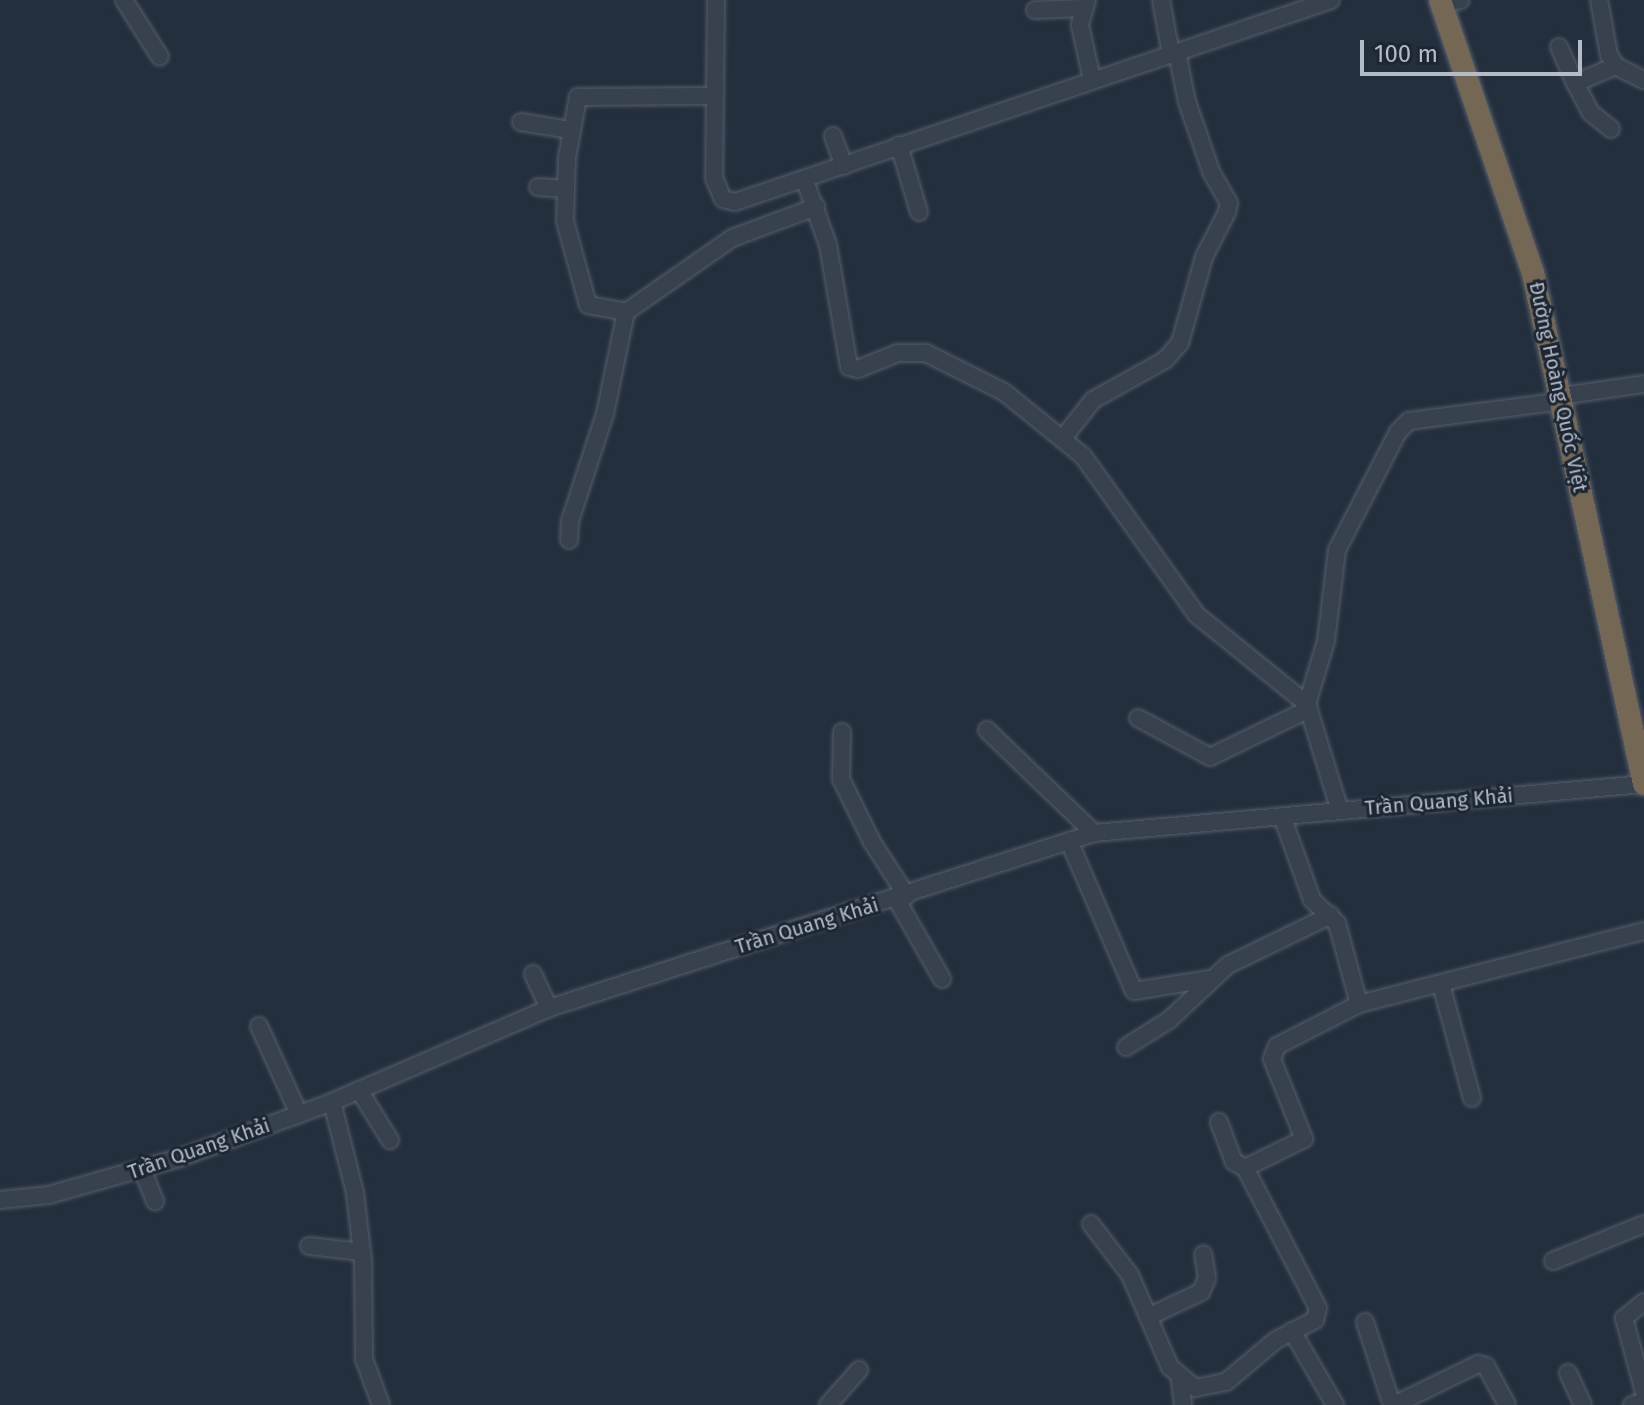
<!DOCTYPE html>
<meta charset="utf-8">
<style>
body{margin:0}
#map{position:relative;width:1644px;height:1405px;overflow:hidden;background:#242f3e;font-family:"Fira Sans",sans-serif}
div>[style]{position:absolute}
.roads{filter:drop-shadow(0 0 2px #565f6c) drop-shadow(0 0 2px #565f6c)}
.minor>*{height:16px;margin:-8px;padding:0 8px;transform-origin:8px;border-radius:8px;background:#38414e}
.highway>*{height:22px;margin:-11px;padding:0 11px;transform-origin:11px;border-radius:11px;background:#746855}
span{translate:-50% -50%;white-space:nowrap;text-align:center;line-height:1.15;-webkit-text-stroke:6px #1d2633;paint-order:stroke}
.street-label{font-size:20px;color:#b4bcc9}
.scale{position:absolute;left:1360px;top:40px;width:222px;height:36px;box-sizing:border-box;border:4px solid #b4bcc9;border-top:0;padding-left:10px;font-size:24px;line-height:28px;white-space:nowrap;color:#b4bcc9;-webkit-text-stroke:6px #1d2633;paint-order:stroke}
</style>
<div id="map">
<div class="roads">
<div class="minor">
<i style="left:124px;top:0;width:67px;rotate:57.7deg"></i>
<i style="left:716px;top:0;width:178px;rotate:90.6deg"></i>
<i style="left:714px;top:178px;width:23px;rotate:67deg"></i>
<i style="left:723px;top:199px;width:12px;rotate:14deg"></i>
<i style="left:735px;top:202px;width:629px;rotate:-18.72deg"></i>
<i style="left:1087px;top:0;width:26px;rotate:106deg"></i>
<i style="left:1080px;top:25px;width:55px;rotate:77.5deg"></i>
<i style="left:1161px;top:0;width:55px;rotate:79.5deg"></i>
<i style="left:1599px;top:0;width:56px;rotate:79.7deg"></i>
<i style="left:1609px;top:55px;width:13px;rotate:58deg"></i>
<i style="left:1616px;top:66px;width:31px;rotate:27deg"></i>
<i style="left:1442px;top:4px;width:19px;rotate:-12deg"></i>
<i style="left:1035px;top:10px;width:48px;rotate:-2.4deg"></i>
<i style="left:1559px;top:47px;width:39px;rotate:66deg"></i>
<i style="left:712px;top:96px;width:134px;rotate:179.6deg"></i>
<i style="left:578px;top:97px;width:62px;rotate:100.2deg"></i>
<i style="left:567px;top:158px;width:63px;rotate:91.8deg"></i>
<i style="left:565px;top:221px;width:87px;rotate:74.7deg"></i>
<i style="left:588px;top:305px;width:39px;rotate:10deg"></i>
<i style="left:626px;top:312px;width:129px;rotate:-34.9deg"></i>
<i style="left:732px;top:238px;width:90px;rotate:-20.3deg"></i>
<i style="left:521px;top:122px;width:50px;rotate:9.3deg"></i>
<i style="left:1611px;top:129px;width:26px;rotate:-141deg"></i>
<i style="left:1591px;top:113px;width:34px;rotate:-118deg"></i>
<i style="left:1575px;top:83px;width:44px;rotate:-22.5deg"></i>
<i style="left:833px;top:136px;width:32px;rotate:70deg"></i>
<i style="left:899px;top:145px;width:70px;rotate:73.4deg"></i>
<i style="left:805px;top:181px;width:68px;rotate:70.2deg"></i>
<i style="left:828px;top:245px;width:124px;rotate:80.2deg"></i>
<i style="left:849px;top:367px;width:9px;rotate:13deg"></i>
<i style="left:858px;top:369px;width:43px;rotate:-21.8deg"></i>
<i style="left:898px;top:353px;width:28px"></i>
<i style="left:926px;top:353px;width:87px;rotate:26.6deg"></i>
<i style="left:1004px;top:392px;width:102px;rotate:39deg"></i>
<i style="left:1083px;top:456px;width:196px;rotate:54.4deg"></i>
<i style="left:1197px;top:615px;width:141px;rotate:39deg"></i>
<i style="left:538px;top:187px;width:28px;rotate:4deg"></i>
<i style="left:1561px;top:396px;width:84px;rotate:-8.2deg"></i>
<i style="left:1064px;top:437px;width:47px;rotate:-51.9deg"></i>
<i style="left:1093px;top:400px;width:82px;rotate:-29.1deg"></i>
<i style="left:1165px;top:360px;width:23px;rotate:-49deg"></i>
<i style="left:1180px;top:343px;width:89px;rotate:-74.4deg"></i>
<i style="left:1204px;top:257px;width:51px;rotate:-62.9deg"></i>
<i style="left:1227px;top:212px;width:9px;rotate:-77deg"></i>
<i style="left:1229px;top:203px;width:34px;rotate:-120deg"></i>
<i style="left:1212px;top:174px;width:76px;rotate:-109.1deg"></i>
<i style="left:1187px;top:102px;width:51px;rotate:-101.3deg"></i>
<i style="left:569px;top:540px;width:19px;rotate:-87deg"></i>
<i style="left:570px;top:521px;width:113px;rotate:-71.9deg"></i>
<i style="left:605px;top:414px;width:104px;rotate:-78.4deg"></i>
<i style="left:1138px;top:718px;width:82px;rotate:28.4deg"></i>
<i style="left:1210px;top:757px;width:110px;rotate:-25.9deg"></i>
<i style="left:987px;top:730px;width:149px;rotate:43.9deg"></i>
<i style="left:842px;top:732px;width:47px;rotate:91.2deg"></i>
<i style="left:841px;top:779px;width:70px;rotate:63.8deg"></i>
<i style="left:872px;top:842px;width:64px;rotate:57.1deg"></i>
<i style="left:1340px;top:811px;width:112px;rotate:-107.1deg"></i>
<i style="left:1307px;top:704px;width:66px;rotate:-73.2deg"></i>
<i style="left:1326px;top:641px;width:92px;rotate:-83.1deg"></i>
<i style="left:1337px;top:550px;width:133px;rotate:-62.7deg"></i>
<i style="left:1398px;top:432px;width:16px;rotate:-45deg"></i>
<i style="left:1409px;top:421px;width:154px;rotate:-7.4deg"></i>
<i style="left:1282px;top:816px;width:89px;rotate:70.3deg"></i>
<i style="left:1312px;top:900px;width:34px;rotate:43deg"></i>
<i style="left:1337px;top:923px;width:84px;rotate:74.8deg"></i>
<i style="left:1069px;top:841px;width:163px;rotate:66.6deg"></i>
<i style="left:1134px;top:991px;width:77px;rotate:-9deg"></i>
<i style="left:897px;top:900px;width:91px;rotate:60.3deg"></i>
<i style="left:533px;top:974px;width:38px;rotate:65deg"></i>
<i style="left:1441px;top:984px;width:118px;rotate:74.8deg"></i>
<i style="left:259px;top:1026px;width:97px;rotate:65.6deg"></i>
<i style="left:1126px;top:1047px;width:51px;rotate:-32.1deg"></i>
<i style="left:1169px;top:1020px;width:81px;rotate:-43deg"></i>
<i style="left:1228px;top:965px;width:114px;rotate:-25.9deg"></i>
<i style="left:359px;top:1090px;width:59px;rotate:58.2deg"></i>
<i style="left:332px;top:1102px;width:94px;rotate:75.8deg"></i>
<i style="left:355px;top:1193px;width:68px;rotate:83.3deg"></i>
<i style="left:363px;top:1261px;width:98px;rotate:89.4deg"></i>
<i style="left:364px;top:1359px;width:49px;rotate:69.7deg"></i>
<i style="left:1245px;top:1168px;width:66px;rotate:-26.2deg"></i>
<i style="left:1304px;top:1139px;width:86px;rotate:-111.8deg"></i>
<i style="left:1272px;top:1059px;width:14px;rotate:-69deg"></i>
<i style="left:1277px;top:1046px;width:92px;rotate:-27.1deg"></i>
<i style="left:1359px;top:1004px;width:294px;rotate:-14.4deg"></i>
<i style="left:142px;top:1169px;width:35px;rotate:68deg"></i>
<i style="left:0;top:1200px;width:49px;rotate:-5.8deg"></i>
<i style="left:49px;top:1195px;width:138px;rotate:-15.9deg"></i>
<i style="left:182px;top:1157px;width:160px;rotate:-20.1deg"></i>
<i style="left:332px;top:1102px;width:236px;rotate:-23.4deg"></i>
<i style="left:549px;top:1008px;width:572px;rotate:-17.8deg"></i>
<i style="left:1094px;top:833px;width:552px;rotate:-5.09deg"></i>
<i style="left:1091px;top:1224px;width:64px;rotate:52.6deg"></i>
<i style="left:1130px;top:1275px;width:100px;rotate:66.5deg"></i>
<i style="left:1170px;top:1367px;width:33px;rotate:40deg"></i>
<i style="left:1195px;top:1388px;width:32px;rotate:-11deg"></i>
<i style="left:1226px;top:1382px;width:65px;rotate:-40deg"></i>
<i style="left:1276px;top:1340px;width:44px;rotate:-27.1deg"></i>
<i style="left:1315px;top:1320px;width:12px;rotate:-76deg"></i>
<i style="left:1318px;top:1308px;width:158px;rotate:-117.5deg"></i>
<i style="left:1245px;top:1168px;width:13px;rotate:-151deg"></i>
<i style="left:1234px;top:1162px;width:43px;rotate:-110.6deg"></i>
<i style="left:309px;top:1246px;width:53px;rotate:6.5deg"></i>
<i style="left:1553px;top:1261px;width:98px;rotate:-22.1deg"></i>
<i style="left:1644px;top:1302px;width:26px;rotate:141deg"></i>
<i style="left:1624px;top:1318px;width:77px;rotate:74.9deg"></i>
<i style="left:1148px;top:1317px;width:59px;rotate:-25.3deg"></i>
<i style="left:1201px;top:1292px;width:15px;rotate:-67deg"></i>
<i style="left:1207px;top:1278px;width:24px;rotate:-99deg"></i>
<i style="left:1365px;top:1322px;width:81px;rotate:72deg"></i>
<i style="left:1390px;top:1399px;width:8px;rotate:40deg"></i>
<i style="left:1396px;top:1404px;width:91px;rotate:-26deg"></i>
<i style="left:1478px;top:1364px;width:8px;rotate:14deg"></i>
<i style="left:1486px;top:1366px;width:44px;rotate:61.7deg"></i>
<i style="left:1292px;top:1331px;width:86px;rotate:59.8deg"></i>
<i style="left:1568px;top:1373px;width:35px;rotate:65deg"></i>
<i style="left:1180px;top:1380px;width:25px;rotate:83deg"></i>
<i style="left:828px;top:1405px;width:47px;rotate:-48.5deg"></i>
<i style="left:1632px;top:1405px;width:12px;rotate:-14deg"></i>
</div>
<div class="highway">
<i style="left:1440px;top:0;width:288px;rotate:71.2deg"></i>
<i style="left:1533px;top:273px;width:523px;rotate:77.74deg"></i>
</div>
</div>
<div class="street-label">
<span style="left:1558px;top:387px;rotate:78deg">Đường Hoàng Quốc Việt</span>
<span style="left:1439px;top:802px;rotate:-5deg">Trần Quang Khải</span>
<span style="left:807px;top:926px;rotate:-17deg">Trần Quang Khải</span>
<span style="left:199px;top:1149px;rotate:-19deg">Trần Quang Khải</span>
</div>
<div class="scale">100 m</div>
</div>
